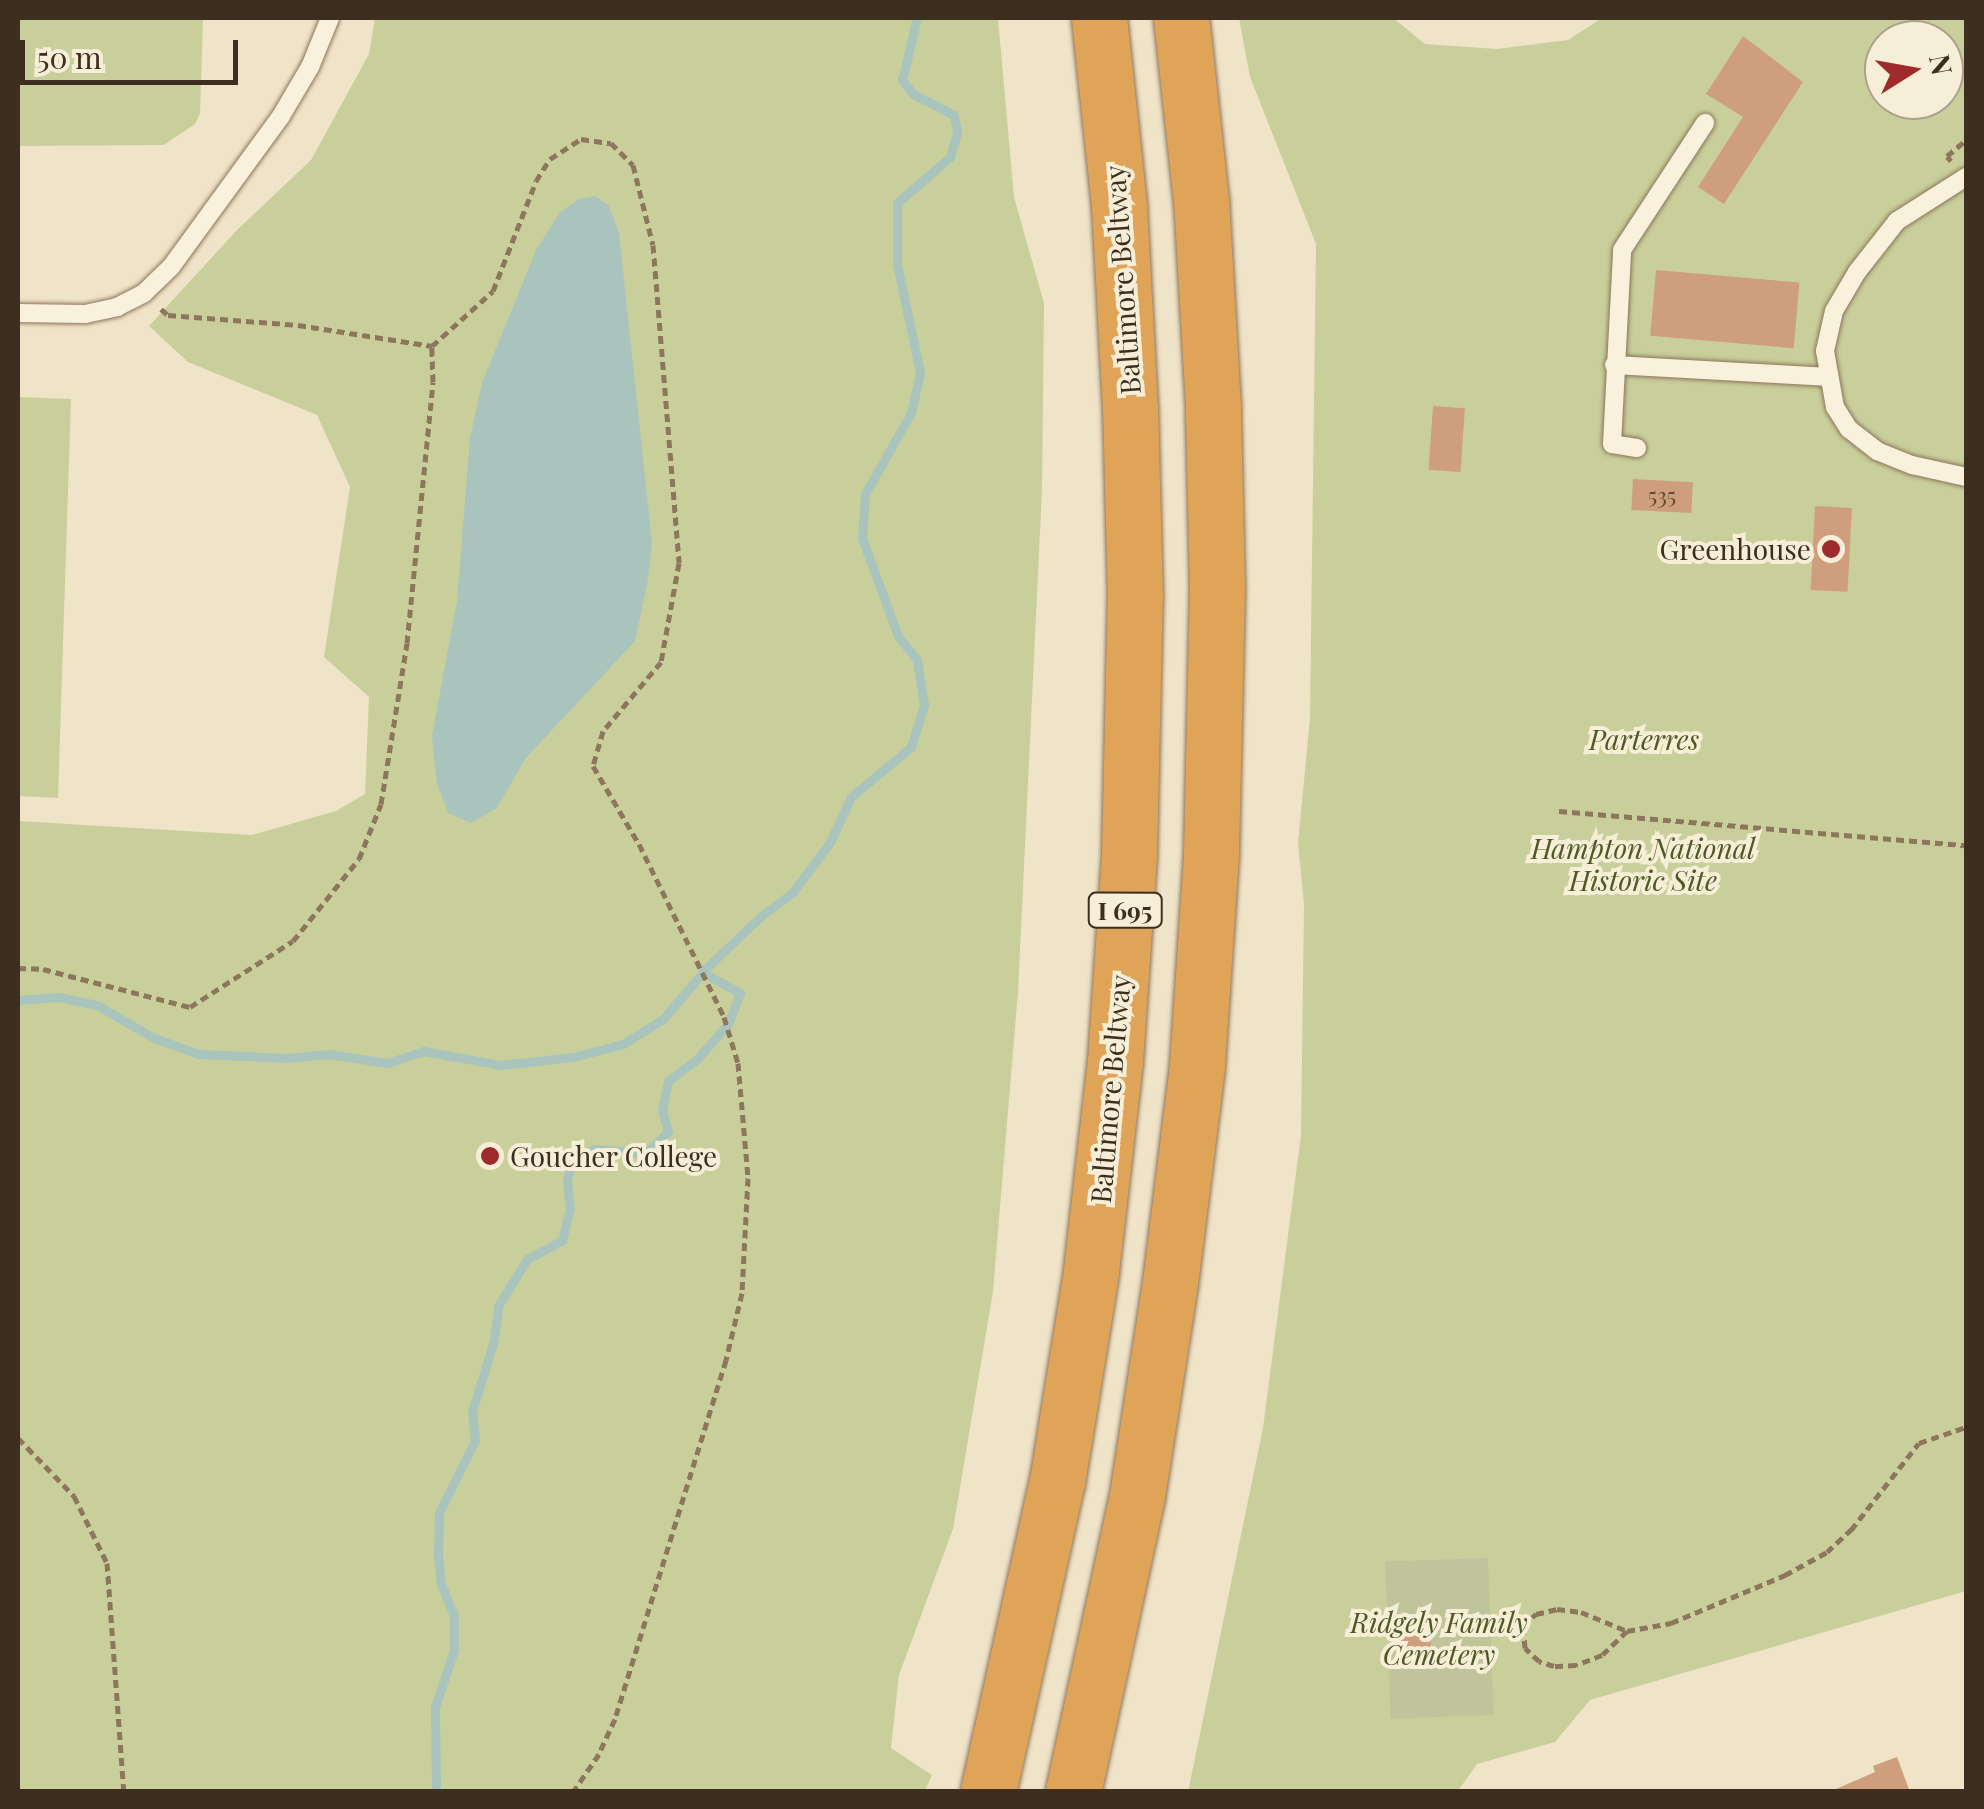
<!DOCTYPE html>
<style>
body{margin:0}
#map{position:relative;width:1984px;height:1809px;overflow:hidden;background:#f0e4c8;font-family:"Playfair Display",serif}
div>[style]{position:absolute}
.green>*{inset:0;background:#c9cf9b}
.cemetery>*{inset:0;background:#bfc49a;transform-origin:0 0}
.water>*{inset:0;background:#a9c4bc}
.stream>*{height:9px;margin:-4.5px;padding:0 4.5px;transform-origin:4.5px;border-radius:4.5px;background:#a9c4bc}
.building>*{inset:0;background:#cf9f7d;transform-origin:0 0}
.path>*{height:5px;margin-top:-2.5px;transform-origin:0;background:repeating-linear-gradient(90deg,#8d765c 0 8px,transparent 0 13px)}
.roads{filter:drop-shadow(0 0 2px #8d765c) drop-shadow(0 0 2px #8d765c)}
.lane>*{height:18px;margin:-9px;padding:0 9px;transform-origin:9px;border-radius:9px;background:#faf1dc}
.highway>*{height:55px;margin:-27.5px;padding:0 27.5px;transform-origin:27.5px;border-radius:27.5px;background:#e0a458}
.dots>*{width:28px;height:28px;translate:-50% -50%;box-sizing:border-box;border:5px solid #f7eed8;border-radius:50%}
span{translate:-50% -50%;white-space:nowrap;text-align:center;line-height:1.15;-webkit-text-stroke:8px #f7eed8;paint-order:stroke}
.number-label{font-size:22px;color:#624a37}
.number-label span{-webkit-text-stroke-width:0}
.shield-label span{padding:2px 8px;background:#f7eed8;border:2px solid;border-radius:8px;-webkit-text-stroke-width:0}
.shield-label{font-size:25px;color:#3d2e20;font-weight:700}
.street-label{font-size:28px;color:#3d2e20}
.poi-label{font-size:28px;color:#3d2e20}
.right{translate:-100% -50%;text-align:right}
.left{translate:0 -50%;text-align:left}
.park-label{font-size:28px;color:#4d5a26;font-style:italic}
.frame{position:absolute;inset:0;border:20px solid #3d2e20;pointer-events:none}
.north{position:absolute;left:1864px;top:20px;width:100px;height:100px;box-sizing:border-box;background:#f7eed8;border:2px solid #ada18e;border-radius:50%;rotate:79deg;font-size:28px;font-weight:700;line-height:40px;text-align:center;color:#3d2e20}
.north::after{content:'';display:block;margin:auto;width:35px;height:45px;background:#9e2a2b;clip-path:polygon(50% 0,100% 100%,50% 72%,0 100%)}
.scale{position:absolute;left:20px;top:40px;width:218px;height:45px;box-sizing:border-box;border:5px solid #3d2e20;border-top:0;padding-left:12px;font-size:30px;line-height:35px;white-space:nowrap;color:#3d2e20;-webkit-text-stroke:8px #f7eed8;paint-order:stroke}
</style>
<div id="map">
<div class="green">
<i style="clip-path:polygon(18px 18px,203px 18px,200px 114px,195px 124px,164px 145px,18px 146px)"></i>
<i style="clip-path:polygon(375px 18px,998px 18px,1014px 197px,1044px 303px,1042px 490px,1018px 992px,993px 1292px,953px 1529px,899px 1675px,891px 1748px,932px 1775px,925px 1791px,18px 1791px,18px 821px,252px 835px,336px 811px,365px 794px,369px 697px,324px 657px,350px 487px,317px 415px,188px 362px,149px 326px,236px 231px,311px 160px,369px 54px)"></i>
<i style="clip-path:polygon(evenodd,1239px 18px,1393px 18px,1425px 44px,1497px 49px,1568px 40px,1602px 18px,1966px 18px,1966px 1591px,1590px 1700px,1555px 1742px,1477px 1764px,1458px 1791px,1188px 1792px,1263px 1428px,1301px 1135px,1304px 905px,1298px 843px,1310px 718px,1316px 244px,1250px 77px,1239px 18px,1884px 40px,1944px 40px,1944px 100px,1884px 100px,1884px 40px)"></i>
<i style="clip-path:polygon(18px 397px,71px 399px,58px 798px,18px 796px)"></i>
</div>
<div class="cemetery">
<i style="left:1488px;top:1558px;width:157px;height:103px;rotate:88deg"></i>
</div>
<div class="water">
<i style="clip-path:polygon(595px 196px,609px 206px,619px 233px,652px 543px,647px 586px,635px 641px,525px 759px,497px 808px,471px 823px,448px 813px,437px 784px,432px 736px,457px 601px,470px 438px,482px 383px,536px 250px,560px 212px,579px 199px)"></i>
</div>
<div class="stream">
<i style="left:18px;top:1000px;width:41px;rotate:-4.2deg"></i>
<i style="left:59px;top:997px;width:39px;rotate:12deg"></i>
<i style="left:97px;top:1005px;width:64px;rotate:30.2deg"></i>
<i style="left:152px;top:1037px;width:49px;rotate:20.3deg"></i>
<i style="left:198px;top:1054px;width:88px;rotate:2.6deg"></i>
<i style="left:286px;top:1058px;width:43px;rotate:-5.3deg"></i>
<i style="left:329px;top:1054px;width:59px;rotate:8.8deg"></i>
<i style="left:387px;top:1063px;width:38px;rotate:-18deg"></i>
<i style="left:423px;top:1051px;width:78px;rotate:10.3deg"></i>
<i style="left:500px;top:1065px;width:73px;rotate:-6.3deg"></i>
<i style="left:573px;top:1057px;width:52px;rotate:-14.6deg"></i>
<i style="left:623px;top:1044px;width:47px;rotate:-32deg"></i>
<i style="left:663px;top:1019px;width:65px;rotate:-49.4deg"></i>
<i style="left:436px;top:1792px;width:85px;rotate:-90.7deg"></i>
<i style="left:435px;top:1707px;width:60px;rotate:-71.6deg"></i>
<i style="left:454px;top:1650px;width:34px;rotate:-90deg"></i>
<i style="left:454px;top:1616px;width:35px;rotate:-112deg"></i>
<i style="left:441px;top:1584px;width:28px;rotate:-96deg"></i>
<i style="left:438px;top:1556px;width:43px;rotate:-88.7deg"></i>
<i style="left:439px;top:1513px;width:81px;rotate:-63.7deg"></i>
<i style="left:475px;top:1440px;width:28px;rotate:-96deg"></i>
<i style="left:472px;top:1412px;width:75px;rotate:-73deg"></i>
<i style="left:494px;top:1340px;width:34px;rotate:-83deg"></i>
<i style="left:498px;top:1306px;width:55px;rotate:-58.3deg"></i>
<i style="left:527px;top:1259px;width:40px;rotate:-28deg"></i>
<i style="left:562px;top:1240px;width:32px;rotate:-76deg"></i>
<i style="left:570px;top:1209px;width:29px;rotate:-96deg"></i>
<i style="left:567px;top:1180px;width:23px;rotate:-75deg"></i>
<i style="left:573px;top:1158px;width:22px;rotate:-24deg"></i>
<i style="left:593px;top:1149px;width:53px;rotate:4.3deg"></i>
<i style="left:646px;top:1153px;width:30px;rotate:-44deg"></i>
<i style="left:668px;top:1132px;width:23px;rotate:-105deg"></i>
<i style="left:662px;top:1110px;width:30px;rotate:-78deg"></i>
<i style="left:668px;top:1081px;width:38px;rotate:-37deg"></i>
<i style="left:698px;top:1058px;width:45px;rotate:-48.6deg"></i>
<i style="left:728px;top:1024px;width:33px;rotate:-69deg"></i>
<i style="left:740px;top:993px;width:43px;rotate:-151.1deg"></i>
<i style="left:702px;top:972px;width:80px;rotate:-43.5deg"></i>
<i style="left:760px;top:917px;width:41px;rotate:-37.1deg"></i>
<i style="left:793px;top:892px;width:62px;rotate:-53.5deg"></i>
<i style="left:830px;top:842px;width:50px;rotate:-65deg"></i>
<i style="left:851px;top:797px;width:78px;rotate:-39.8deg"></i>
<i style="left:911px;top:747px;width:44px;rotate:-72.8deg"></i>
<i style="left:924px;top:705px;width:46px;rotate:-98.8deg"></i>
<i style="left:917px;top:660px;width:31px;rotate:-128deg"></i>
<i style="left:898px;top:636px;width:104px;rotate:-110.2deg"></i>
<i style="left:862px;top:538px;width:44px;rotate:-86.1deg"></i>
<i style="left:865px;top:494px;width:93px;rotate:-60.4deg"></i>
<i style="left:911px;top:413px;width:42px;rotate:-77.6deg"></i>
<i style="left:920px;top:372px;width:109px;rotate:-102.1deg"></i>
<i style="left:897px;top:265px;width:62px;rotate:-90deg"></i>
<i style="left:897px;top:203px;width:70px;rotate:-41deg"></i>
<i style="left:950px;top:157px;width:26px;rotate:-74deg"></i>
<i style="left:957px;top:132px;width:17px;rotate:-100deg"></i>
<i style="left:954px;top:115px;width:46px;rotate:-152.9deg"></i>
<i style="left:913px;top:94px;width:18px;rotate:-128deg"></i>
<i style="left:902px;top:80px;width:64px;rotate:-76.4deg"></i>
</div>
<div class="building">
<i style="clip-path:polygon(1743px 36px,1803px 82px,1724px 204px,1698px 187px,1743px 117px,1706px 94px)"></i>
<i style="left:1656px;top:270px;width:144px;height:66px;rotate:5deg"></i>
<i style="left:1433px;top:406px;width:32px;height:64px;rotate:4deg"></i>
<i style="left:1633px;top:479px;width:60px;height:31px;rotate:3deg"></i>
<i style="left:1815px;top:506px;width:37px;height:84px;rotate:3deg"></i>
<i style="left:1430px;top:1621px;width:31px;height:30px;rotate:88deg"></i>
<i style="clip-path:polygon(1897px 1757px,1910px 1792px,1829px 1792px,1875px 1772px,1873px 1766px)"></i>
</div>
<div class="path">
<i style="left:1951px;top:161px;width:6px;rotate:-129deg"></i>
<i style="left:1947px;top:156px;width:25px;rotate:-40deg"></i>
<i style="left:161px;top:309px;width:9px;rotate:41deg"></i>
<i style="left:168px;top:315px;width:130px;rotate:4.4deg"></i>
<i style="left:298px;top:325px;width:136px;rotate:8.9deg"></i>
<i style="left:1559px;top:811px;width:408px;rotate:4.8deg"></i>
<i style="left:18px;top:968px;width:25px;rotate:2deg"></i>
<i style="left:43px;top:969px;width:152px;rotate:14.5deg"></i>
<i style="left:190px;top:1007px;width:122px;rotate:-32.7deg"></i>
<i style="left:293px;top:941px;width:105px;rotate:-51.2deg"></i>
<i style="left:359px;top:859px;width:59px;rotate:-68.2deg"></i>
<i style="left:381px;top:804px;width:163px;rotate:-80.8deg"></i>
<i style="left:407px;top:643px;width:262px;rotate:-84.3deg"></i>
<i style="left:433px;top:382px;width:36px;rotate:-92deg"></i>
<i style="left:432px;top:346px;width:82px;rotate:-42deg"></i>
<i style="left:493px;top:291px;width:118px;rotate:-68.6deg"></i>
<i style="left:536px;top:181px;width:26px;rotate:-58deg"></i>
<i style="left:550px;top:159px;width:37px;rotate:-33deg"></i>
<i style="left:581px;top:139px;width:30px;rotate:8deg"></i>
<i style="left:611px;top:143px;width:31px;rotate:45deg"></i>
<i style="left:633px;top:165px;width:82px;rotate:76deg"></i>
<i style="left:653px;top:245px;width:319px;rotate:85.3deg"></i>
<i style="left:679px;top:563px;width:101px;rotate:100.3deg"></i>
<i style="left:661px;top:662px;width:90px;rotate:130deg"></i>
<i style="left:603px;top:731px;width:36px;rotate:106deg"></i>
<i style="left:593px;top:766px;width:91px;rotate:59.5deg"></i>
<i style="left:639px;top:844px;width:193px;rotate:63.8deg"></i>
<i style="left:724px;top:1017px;width:48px;rotate:73.1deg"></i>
<i style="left:738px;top:1063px;width:115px;rotate:85deg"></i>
<i style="left:748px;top:1178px;width:115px;rotate:93deg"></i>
<i style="left:742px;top:1293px;width:69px;rotate:103.4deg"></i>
<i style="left:726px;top:1360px;width:376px;rotate:107.2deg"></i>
<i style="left:615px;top:1719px;width:38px;rotate:115deg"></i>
<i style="left:599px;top:1754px;width:46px;rotate:124.4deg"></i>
<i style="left:18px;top:1438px;width:81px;rotate:46deg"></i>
<i style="left:74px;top:1496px;width:75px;rotate:63.8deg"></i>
<i style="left:107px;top:1563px;width:230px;rotate:85.8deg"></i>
<i style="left:1627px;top:1631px;width:35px;rotate:136deg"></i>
<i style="left:1602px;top:1655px;width:28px;rotate:159deg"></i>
<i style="left:1576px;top:1665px;width:22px;rotate:177deg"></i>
<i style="left:1554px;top:1666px;width:16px;rotate:-162deg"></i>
<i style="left:1539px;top:1661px;width:19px;rotate:-137deg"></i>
<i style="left:1525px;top:1648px;width:22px;rotate:-95deg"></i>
<i style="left:1523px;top:1626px;width:18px;rotate:-43deg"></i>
<i style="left:1536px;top:1614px;width:22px;rotate:-13deg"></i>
<i style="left:1557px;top:1609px;width:24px;rotate:7deg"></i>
<i style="left:1581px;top:1612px;width:50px;rotate:22.4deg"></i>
<i style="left:1627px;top:1631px;width:45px;rotate:-10.3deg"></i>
<i style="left:1671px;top:1623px;width:124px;rotate:-22.8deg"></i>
<i style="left:1785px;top:1575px;width:48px;rotate:-28.7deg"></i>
<i style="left:1827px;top:1552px;width:33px;rotate:-43deg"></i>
<i style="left:1851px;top:1530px;width:110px;rotate:-52deg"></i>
<i style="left:1919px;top:1443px;width:50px;rotate:-18.8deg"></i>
</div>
<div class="roads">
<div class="lane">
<i style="left:1966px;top:177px;width:82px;rotate:147.5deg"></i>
<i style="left:1897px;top:221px;width:65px;rotate:128.1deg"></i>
<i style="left:1857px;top:272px;width:45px;rotate:120.5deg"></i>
<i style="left:1834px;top:311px;width:41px;rotate:102.7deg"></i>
<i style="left:1825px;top:351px;width:57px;rotate:79.9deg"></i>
<i style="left:1835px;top:407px;width:26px;rotate:58deg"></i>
<i style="left:1849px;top:429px;width:36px;rotate:38deg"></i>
<i style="left:1877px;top:451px;width:38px;rotate:22deg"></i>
<i style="left:1912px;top:465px;width:55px;rotate:12.5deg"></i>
<i style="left:18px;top:313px;width:67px;rotate:0.9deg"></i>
<i style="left:85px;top:314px;width:33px;rotate:-12deg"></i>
<i style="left:117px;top:307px;width:30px;rotate:-27deg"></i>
<i style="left:144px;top:293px;width:37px;rotate:-44deg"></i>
<i style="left:171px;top:267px;width:187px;rotate:-53.9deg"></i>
<i style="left:281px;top:116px;width:57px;rotate:-59.4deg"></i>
<i style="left:310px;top:67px;width:53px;rotate:-67.8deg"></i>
<i style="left:1614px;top:365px;width:212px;rotate:3.2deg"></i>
<i style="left:1637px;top:448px;width:25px;rotate:-171deg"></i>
<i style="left:1612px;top:444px;width:194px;rotate:-87deg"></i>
<i style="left:1622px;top:250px;width:152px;rotate:-56.8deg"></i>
</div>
<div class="highway">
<i style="left:988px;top:1792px;width:318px;rotate:-77.5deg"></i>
<i style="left:1057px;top:1482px;width:214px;rotate:-80.8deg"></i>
<i style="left:1091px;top:1271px;width:211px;rotate:-83.5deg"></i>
<i style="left:1115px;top:1061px;width:207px;rotate:-86.1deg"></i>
<i style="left:1129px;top:854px;width:257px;rotate:-88.7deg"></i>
<i style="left:1135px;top:597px;width:188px;rotate:-91.5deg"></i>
<i style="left:1130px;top:409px;width:204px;rotate:-93.1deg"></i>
<i style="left:1119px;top:205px;width:188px;rotate:-96.1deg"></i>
<i style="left:1073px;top:1792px;width:303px;rotate:-77.8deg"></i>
<i style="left:1137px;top:1496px;width:216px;rotate:-81.2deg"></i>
<i style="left:1170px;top:1283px;width:220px;rotate:-82.9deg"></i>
<i style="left:1197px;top:1065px;width:212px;rotate:-86.2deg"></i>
<i style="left:1211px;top:853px;width:264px;rotate:-88.7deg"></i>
<i style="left:1217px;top:589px;width:182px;rotate:-91.3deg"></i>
<i style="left:1213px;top:407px;width:206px;rotate:-93.3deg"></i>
<i style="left:1201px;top:201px;width:184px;rotate:-96.2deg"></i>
</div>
</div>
<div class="dots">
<i style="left:1831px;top:549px;background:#9e2a2b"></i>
<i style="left:490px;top:1156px;background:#9e2a2b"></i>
</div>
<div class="number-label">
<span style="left:1662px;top:496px">535</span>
</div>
<div class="shield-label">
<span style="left:1125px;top:910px">I 695</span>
</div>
<div class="street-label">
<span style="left:1122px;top:280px;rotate:-94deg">Baltimore Beltway</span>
<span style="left:1110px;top:1089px;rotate:-85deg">Baltimore Beltway</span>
</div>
<div class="poi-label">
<span class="right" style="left:1811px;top:549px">Greenhouse</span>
<span class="left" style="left:510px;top:1156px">Goucher College</span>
</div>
<div class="park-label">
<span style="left:1644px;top:739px">Parterres</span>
<span style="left:1643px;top:864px">Hampton National<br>Historic Site</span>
<span style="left:1439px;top:1638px">Ridgely Family<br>Cemetery</span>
</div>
<div class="frame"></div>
<div class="north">N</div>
<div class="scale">50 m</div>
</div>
